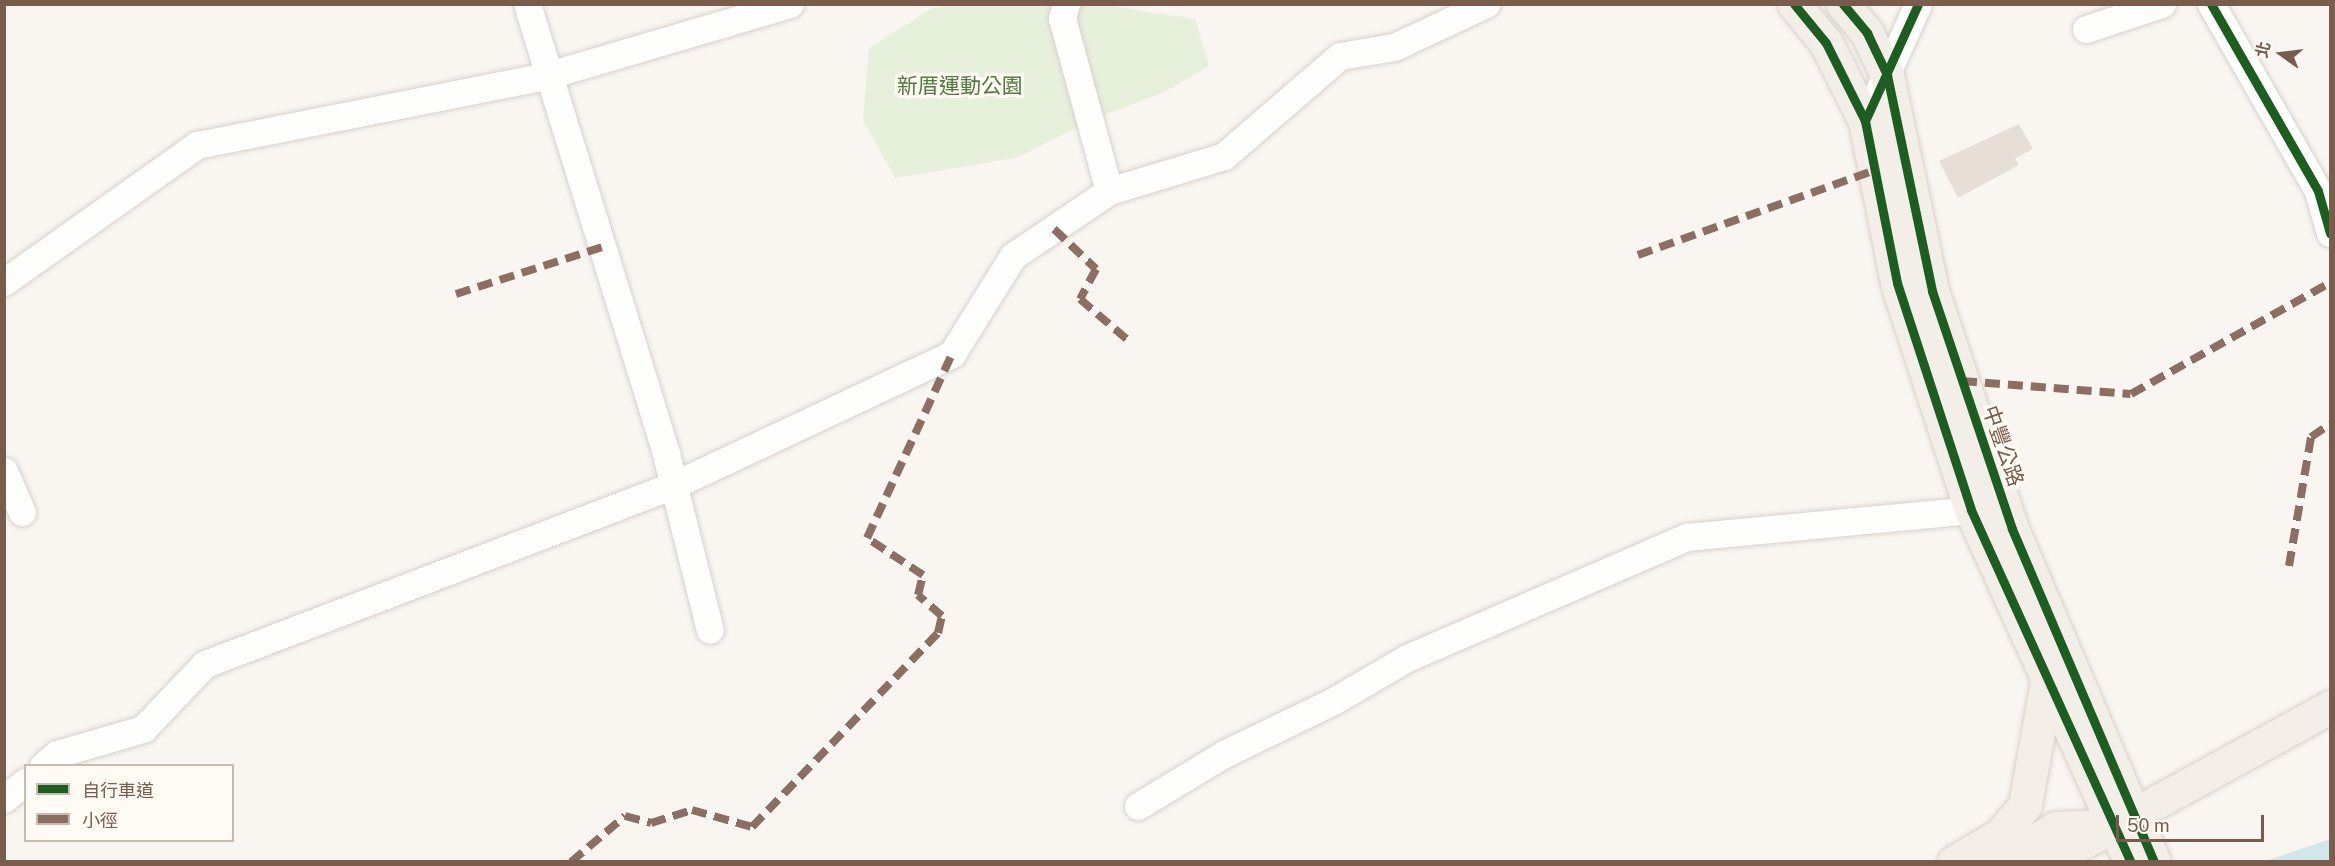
<!DOCTYPE html>
<meta charset="utf-8">
<style>
body{margin:0}
#map{position:relative;width:2335px;height:866px;overflow:hidden;background:#f9f5f0;font-family:"Public Sans","Noto Sans TC",sans-serif}
div>[style]{position:absolute}
.green>*{inset:0;background:#e7f0db}
.water>*{inset:0;background:#d0e8ea}
.building>*{inset:0;background:#e6ded7}
.roads{filter:drop-shadow(0 0 2px #d7d1cb) drop-shadow(0 0 2px #d7d1cb)}
.minor>*{height:27px;margin:-13.5px;padding:0 13.5px;transform-origin:13.5px;border-radius:13.5px;background:#fefefd}
.major>*{height:33px;margin:-16.5px;padding:0 16.5px;transform-origin:16.5px;border-radius:16.5px;background:#f3eee8}
.quiet>*{height:8px;margin-top:-4px;transform-origin:0;background:repeating-linear-gradient(90deg,#8d6e63 0 15px,transparent 0 23px)}
.cycleway>*{height:9px;margin:-4.5px;padding:0 4.5px;transform-origin:4.5px;border-radius:4.5px;background:#1b5e20}
span{translate:-50% -50%;white-space:nowrap;text-align:center;line-height:1.15;-webkit-text-stroke:6px #fffaf3;paint-order:stroke}
.park-label{font-size:21px;color:#537a41}
.street-label{font-size:21px;color:#7a5c4d}
.frame{position:absolute;inset:0;border:6px solid #7a5c4d;pointer-events:none}
.legend{position:absolute;left:24px;top:764px;width:210px;height:78px;box-sizing:border-box;background:#fffaf3;border:2px solid #cabbb1;margin:0;padding:8px 10px;list-style:none;font-size:18px;color:#7a5c4d}
.legend li{display:flex;align-items:center;gap:12px;height:30px}
.legend b{width:30px;border:2px solid #cabbb1}
.north{position:absolute;left:2251px;top:24px;width:60px;height:60px;-webkit-text-stroke:4px #fffaf3;paint-order:stroke;rotate:284deg;font-size:16px;font-weight:700;line-height:24px;text-align:center;color:#7a5c4d}
.north::after{content:'';display:block;margin:auto;width:21px;height:27px;background:#7a5c4d;clip-path:polygon(50% 0,100% 100%,50% 72%,0 100%)}
.scale{position:absolute;left:2116px;top:815px;width:148px;height:27px;box-sizing:border-box;border:3px solid #7a5c4d;border-top:0;padding-left:8px;font-size:18px;line-height:21px;white-space:nowrap;color:#7a5c4d;-webkit-text-stroke:4px #fffaf3;paint-order:stroke}
</style>
<div id="map">
<div class="green">
<i style="clip-path:polygon(1099px 4px,1195px 19px,1209px 66px,1164px 92px,1091px 120px,1019px 157px,895px 178px,863px 120px,869px 48px,931px 9px,948px 5px)"></i>
</div>
<div class="water">
<i style="clip-path:polygon(2330px 839px,2330px 861px,2265px 861px)"></i>
</div>
<div class="building">
<i style="clip-path:polygon(2019px 124px,2033px 149px,2015px 158px,2019px 165px,1958px 198px,1939px 161px)"></i>
</div>
<div class="roads">
<div class="minor">
<i style="left:527px;top:4px;width:471px;rotate:72.8deg"></i>
<i style="left:666px;top:454px;width:181px;rotate:76deg"></i>
<i style="left:1066px;top:4px;width:15px;rotate:106deg"></i>
<i style="left:1062px;top:18px;width:179px;rotate:74.8deg"></i>
<i style="left:2211px;top:4px;width:215px;rotate:60.2deg"></i>
<i style="left:2318px;top:191px;width:44px;rotate:74.1deg"></i>
<i style="left:2086px;top:29px;width:80px;rotate:-18.2deg"></i>
<i style="left:1865px;top:121px;width:128px;rotate:-65.6deg"></i>
<i style="left:4px;top:282px;width:237px;rotate:-35.4deg"></i>
<i style="left:197px;top:145px;width:359px;rotate:-11.2deg"></i>
<i style="left:549px;top:75px;width:251px;rotate:-16.4deg"></i>
<i style="left:4px;top:471px;width:45px;rotate:66.3deg"></i>
<i style="left:43px;top:766px;width:18px;rotate:-41deg"></i>
<i style="left:57px;top:754px;width:90px;rotate:-16.2deg"></i>
<i style="left:143px;top:729px;width:90px;rotate:-46.4deg"></i>
<i style="left:205px;top:664px;width:502px;rotate:-20.89deg"></i>
<i style="left:674px;top:485px;width:307px;rotate:-25.2deg"></i>
<i style="left:952px;top:354px;width:115px;rotate:-58.1deg"></i>
<i style="left:1013px;top:256px;width:116px;rotate:-34.1deg"></i>
<i style="left:1109px;top:191px;width:120px;rotate:-16.9deg"></i>
<i style="left:1224px;top:156px;width:153px;rotate:-40.8deg"></i>
<i style="left:1340px;top:56px;width:55px;rotate:-9.5deg"></i>
<i style="left:1394px;top:47px;width:102px;rotate:-25.1deg"></i>
<i style="left:4px;top:799px;width:28px;rotate:-39deg"></i>
<i style="left:1138px;top:806px;width:100px;rotate:-31.2deg"></i>
<i style="left:1224px;top:754px;width:123px;rotate:-25.9deg"></i>
<i style="left:1335px;top:700px;width:83px;rotate:-30.3deg"></i>
<i style="left:1407px;top:658px;width:305px;rotate:-23.4deg"></i>
<i style="left:1687px;top:537px;width:285px;rotate:-5.4deg"></i>
</div>
<div class="major">
<i style="left:1794px;top:4px;width:50px;rotate:50.6deg"></i>
<i style="left:1826px;top:43px;width:87px;rotate:63.4deg"></i>
<i style="left:1865px;top:121px;width:165px;rotate:78.8deg"></i>
<i style="left:1897px;top:283px;width:239px;rotate:71.9deg"></i>
<i style="left:1971px;top:510px;width:387px;rotate:65.6deg"></i>
<i style="left:1843px;top:4px;width:38px;rotate:50deg"></i>
<i style="left:1867px;top:33px;width:47px;rotate:64.5deg"></i>
<i style="left:1887px;top:75px;width:221px;rotate:78.2deg"></i>
<i style="left:1932px;top:291px;width:251px;rotate:71.4deg"></i>
<i style="left:2012px;top:529px;width:362px;rotate:66.9deg"></i>
<i style="left:1954px;top:862px;width:53px;rotate:-30.4deg"></i>
<i style="left:2000px;top:835px;width:39px;rotate:-50deg"></i>
<i style="left:2025px;top:805px;width:125px;rotate:-79.9deg"></i>
<i style="left:2000px;top:862px;width:66px;rotate:-31.3deg"></i>
<i style="left:2056px;top:828px;width:51px;rotate:-2.2deg"></i>
<i style="left:2047px;top:862px;width:323px;rotate:-28.7deg"></i>
</div>
</div>
<div class="quiet">
<i style="left:1054px;top:229px;width:58px;rotate:43.6deg"></i>
<i style="left:1096px;top:269px;width:34px;rotate:118deg"></i>
<i style="left:1080px;top:299px;width:66px;rotate:40.7deg"></i>
<i style="left:1638px;top:255px;width:252px;rotate:-19.7deg"></i>
<i style="left:456px;top:294px;width:153px;rotate:-17.8deg"></i>
<i style="left:1962px;top:381px;width:169px;rotate:4.4deg"></i>
<i style="left:2131px;top:394px;width:228px;rotate:-29.2deg"></i>
<i style="left:2289px;top:566px;width:131px;rotate:-80.3deg"></i>
<i style="left:2311px;top:437px;width:23px;rotate:-34deg"></i>
<i style="left:571px;top:862px;width:71px;rotate:-40.4deg"></i>
<i style="left:625px;top:816px;width:27px;rotate:15deg"></i>
<i style="left:651px;top:823px;width:43px;rotate:-17.6deg"></i>
<i style="left:692px;top:810px;width:62px;rotate:15.8deg"></i>
<i style="left:752px;top:827px;width:269px;rotate:-46.2deg"></i>
<i style="left:938px;top:633px;width:17px;rotate:-77deg"></i>
<i style="left:942px;top:616px;width:32px;rotate:-139deg"></i>
<i style="left:918px;top:595px;width:21px;rotate:-76deg"></i>
<i style="left:923px;top:575px;width:67px;rotate:-146.5deg"></i>
<i style="left:867px;top:538px;width:203px;rotate:-65.2deg"></i>
</div>
<div class="cycleway">
<i style="left:1794px;top:4px;width:50px;rotate:50.6deg"></i>
<i style="left:1826px;top:43px;width:87px;rotate:63.4deg"></i>
<i style="left:1865px;top:121px;width:165px;rotate:78.8deg"></i>
<i style="left:1897px;top:283px;width:239px;rotate:71.9deg"></i>
<i style="left:1971px;top:510px;width:387px;rotate:65.6deg"></i>
<i style="left:1843px;top:4px;width:38px;rotate:50deg"></i>
<i style="left:1867px;top:33px;width:47px;rotate:64.5deg"></i>
<i style="left:1887px;top:75px;width:221px;rotate:78.2deg"></i>
<i style="left:1932px;top:291px;width:251px;rotate:71.4deg"></i>
<i style="left:2012px;top:529px;width:362px;rotate:66.9deg"></i>
<i style="left:2211px;top:4px;width:215px;rotate:60.2deg"></i>
<i style="left:2318px;top:191px;width:44px;rotate:74.1deg"></i>
<i style="left:1865px;top:121px;width:128px;rotate:-65.6deg"></i>
</div>
<div class="park-label">
<span style="left:960px;top:86px">新厝運動公園</span>
</div>
<div class="street-label">
<span style="left:2003px;top:446px;rotate:71deg">中豐公路</span>
</div>
<div class="frame"></div>
<ul class="legend">
<li><b style="height:8px;background:#1b5e20"></b>自行車道</li>
<li><b style="height:8px;background:#8d6e63"></b>小徑</li>
</ul>
<div class="north">北</div>
<div class="scale">50 m</div>
</div>
